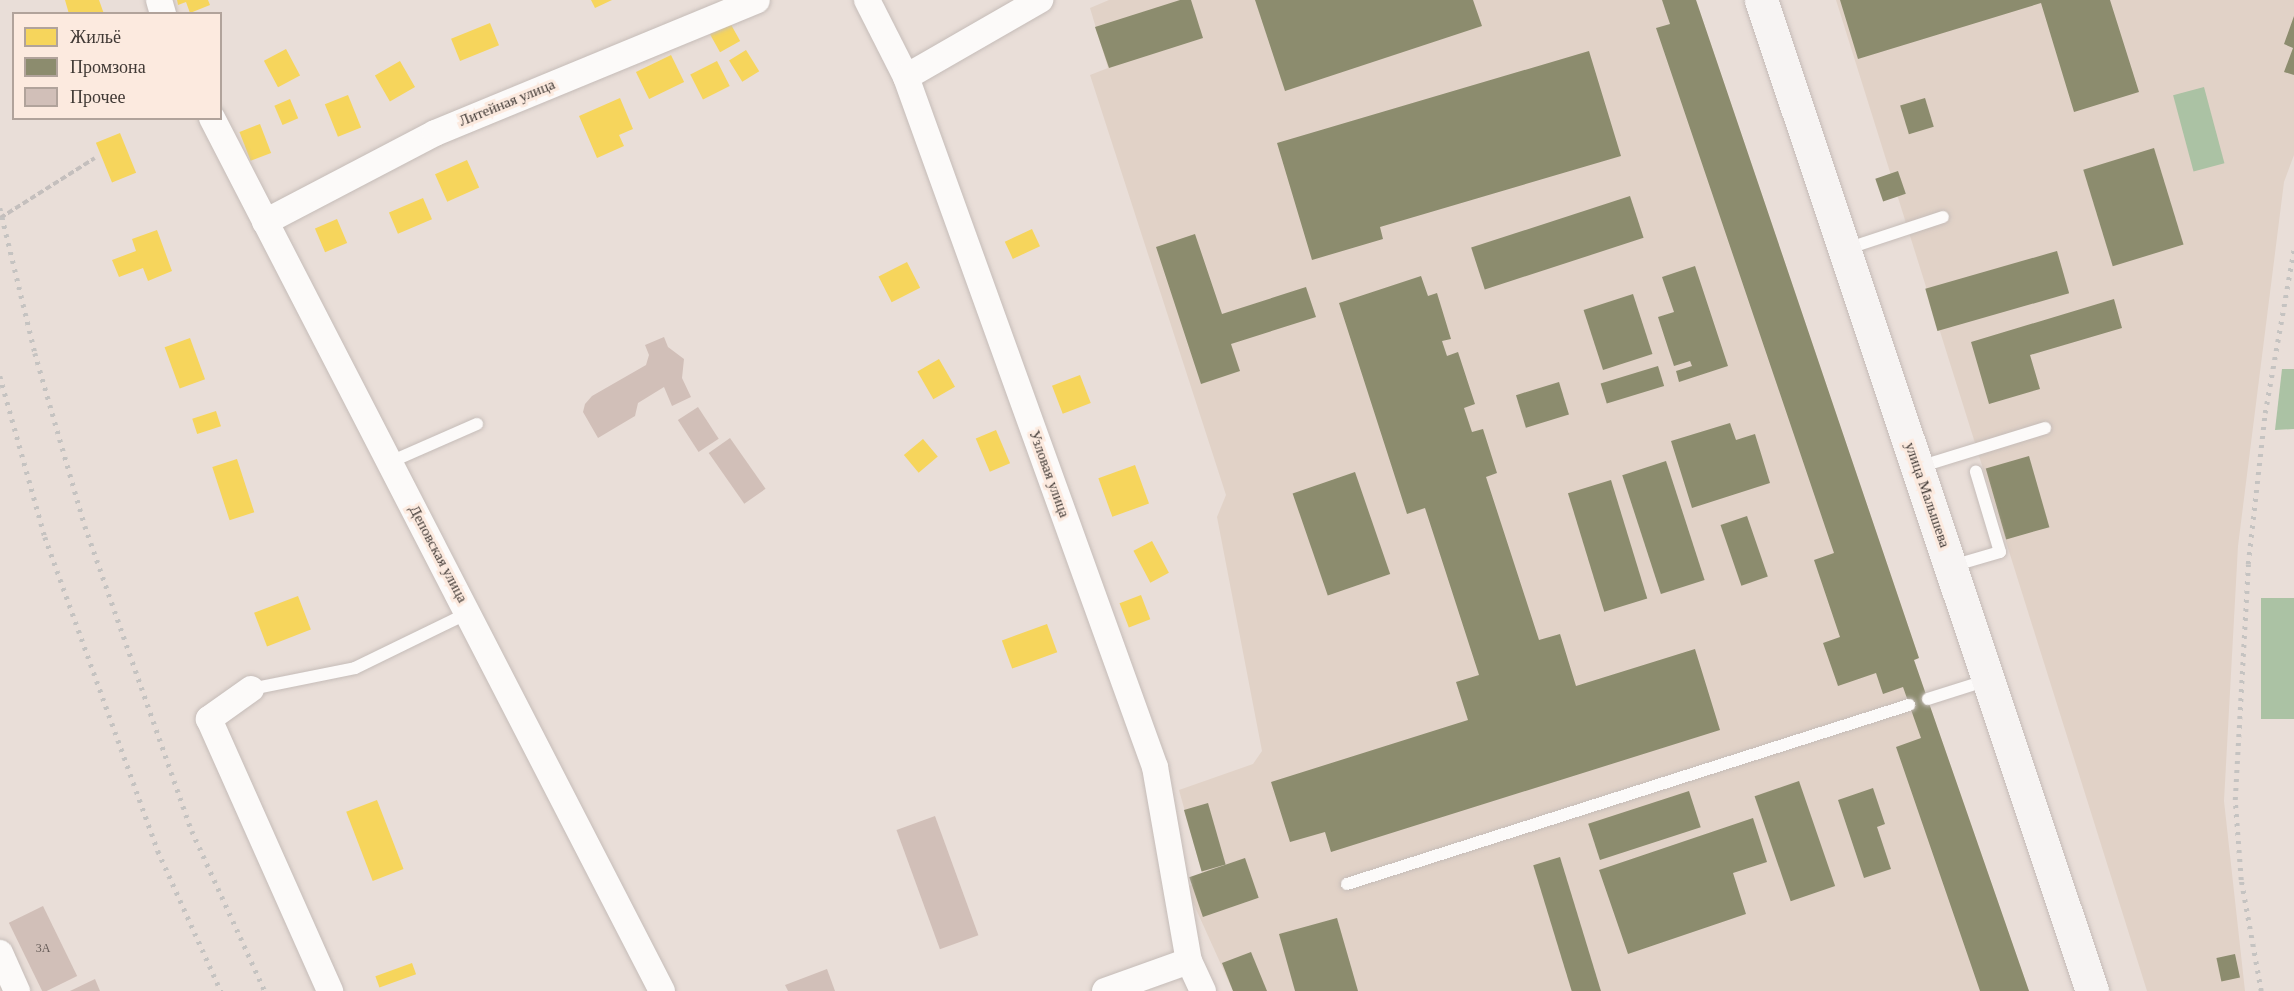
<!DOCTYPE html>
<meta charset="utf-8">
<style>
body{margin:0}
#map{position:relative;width:2294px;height:991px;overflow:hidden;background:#e9ded8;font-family:"Times New Roman",serif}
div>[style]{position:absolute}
.industrial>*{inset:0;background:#e1d2c7}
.forest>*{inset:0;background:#abc2a4;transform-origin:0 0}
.homes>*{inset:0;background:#f6d55c;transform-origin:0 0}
.industry>*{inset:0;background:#8c8c6e;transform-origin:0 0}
.building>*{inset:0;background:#d1bfb8;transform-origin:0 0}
.path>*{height:4px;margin-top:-2px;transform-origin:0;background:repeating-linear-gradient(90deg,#c4bfbd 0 6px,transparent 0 9px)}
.roads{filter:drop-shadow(0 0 2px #c5bcb8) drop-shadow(0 0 2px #c5bcb8)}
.lane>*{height:12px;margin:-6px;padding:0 6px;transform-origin:6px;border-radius:6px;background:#fcfaf9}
.street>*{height:26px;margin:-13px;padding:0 13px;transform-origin:13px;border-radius:13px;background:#fcfaf9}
.secondary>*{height:33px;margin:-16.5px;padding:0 16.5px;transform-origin:16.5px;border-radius:16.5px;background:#f7f4f3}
.rail>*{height:4.5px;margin-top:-2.25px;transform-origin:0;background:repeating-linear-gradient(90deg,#c5c3c1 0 3px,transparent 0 9px)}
span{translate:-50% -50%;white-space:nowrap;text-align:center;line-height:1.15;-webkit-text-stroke:6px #fceadf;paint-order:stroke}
.number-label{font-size:12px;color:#645a56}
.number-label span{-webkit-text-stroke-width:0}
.street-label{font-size:15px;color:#403935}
.legend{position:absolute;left:12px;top:12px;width:210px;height:108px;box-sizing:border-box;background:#fceadf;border:2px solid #b1a39b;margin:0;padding:8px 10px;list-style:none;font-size:18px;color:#403935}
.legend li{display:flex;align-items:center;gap:12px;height:30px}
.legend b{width:30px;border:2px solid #b1a39b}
</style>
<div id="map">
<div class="industrial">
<i style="clip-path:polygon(1109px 0,1696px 0,1919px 658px,1914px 660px,2029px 991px,1233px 991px,1186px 887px,1204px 880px,1179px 790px,1253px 764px,1262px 751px,1217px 517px,1226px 495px,1090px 75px,1108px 68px,1090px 8px)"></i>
<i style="clip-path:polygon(1836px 0,2294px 0,2294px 155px,2284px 182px,2238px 546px,2224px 801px,2245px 991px,2147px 991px)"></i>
</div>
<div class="forest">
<i style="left:2204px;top:87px;width:79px;height:32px;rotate:75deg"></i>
<i style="clip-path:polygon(2282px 369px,2294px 369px,2294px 429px,2275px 430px)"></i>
<i style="left:2261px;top:598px;width:33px;height:121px"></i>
</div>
<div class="homes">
<i style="clip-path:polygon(65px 0,99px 0,104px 14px,69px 14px)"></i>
<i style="clip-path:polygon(177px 0,208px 0,210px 5px,190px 13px,186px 2px,178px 5px)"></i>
<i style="clip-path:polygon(591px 0,612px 0,595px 8px)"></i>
<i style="left:729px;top:21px;width:23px;height:23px;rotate:61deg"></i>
<i style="left:490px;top:23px;width:24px;height:42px;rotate:68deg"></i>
<i style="left:286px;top:49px;width:30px;height:25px;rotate:62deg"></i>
<i style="left:746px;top:50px;width:25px;height:20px;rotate:58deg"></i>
<i style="left:671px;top:55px;width:30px;height:39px;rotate:64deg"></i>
<i style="left:400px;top:61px;width:30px;height:29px;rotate:60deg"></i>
<i style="left:717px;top:61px;width:28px;height:30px;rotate:63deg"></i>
<i style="left:348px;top:95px;width:35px;height:25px;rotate:68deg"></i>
<i style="clip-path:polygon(620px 98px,633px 129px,619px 135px,624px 146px,597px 158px,579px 116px)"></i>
<i style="left:290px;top:99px;width:21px;height:17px;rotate:67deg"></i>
<i style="left:260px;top:124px;width:31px;height:22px;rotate:69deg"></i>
<i style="left:120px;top:133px;width:43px;height:26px;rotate:68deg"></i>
<i style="left:467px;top:160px;width:30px;height:35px;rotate:66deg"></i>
<i style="left:423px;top:198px;width:23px;height:37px;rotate:67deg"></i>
<i style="left:337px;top:219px;width:26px;height:24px;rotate:67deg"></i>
<i style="left:1032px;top:229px;width:19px;height:30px;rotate:65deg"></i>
<i style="clip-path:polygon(157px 230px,172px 271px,148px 281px,143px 268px,119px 277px,112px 260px,136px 251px,132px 239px)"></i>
<i style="left:907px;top:262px;width:29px;height:32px;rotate:63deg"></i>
<i style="left:190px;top:338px;width:44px;height:27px;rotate:70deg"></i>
<i style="left:939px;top:359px;width:32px;height:25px;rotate:60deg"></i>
<i style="left:1080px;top:375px;width:30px;height:30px;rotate:69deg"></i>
<i style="left:216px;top:411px;width:16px;height:25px;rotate:72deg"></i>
<i style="left:996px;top:430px;width:36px;height:22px;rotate:67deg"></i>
<i style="left:923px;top:439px;width:23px;height:25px;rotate:50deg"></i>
<i style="left:237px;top:459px;width:56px;height:26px;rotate:72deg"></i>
<i style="left:1135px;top:465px;width:41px;height:39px;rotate:70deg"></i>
<i style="left:1152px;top:541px;width:36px;height:21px;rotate:62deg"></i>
<i style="left:1141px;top:595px;width:26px;height:23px;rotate:69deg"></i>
<i style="left:298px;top:596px;width:36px;height:47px;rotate:69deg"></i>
<i style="left:1047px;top:624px;width:30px;height:48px;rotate:70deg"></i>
<i style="left:377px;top:800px;width:74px;height:33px;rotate:69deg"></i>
<i style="left:412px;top:963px;width:12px;height:39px;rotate:70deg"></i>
</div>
<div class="industry">
<i style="clip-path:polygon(1180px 0,1191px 0,1203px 38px,1109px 68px,1095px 27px)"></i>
<i style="clip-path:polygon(1255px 0,1473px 0,1482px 26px,1285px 91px)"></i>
<i style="clip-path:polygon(1662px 0,1696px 0,1919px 658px,1914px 660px,2029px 991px,1980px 991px,1896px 747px,1921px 738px,1903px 687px,1883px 694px,1876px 673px,1838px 686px,1823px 643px,1840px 637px,1814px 560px,1834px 553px,1656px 28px,1670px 24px)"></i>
<i style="clip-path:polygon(1840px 0,2110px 0,2139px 92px,2074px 112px,2041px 3px,1858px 59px)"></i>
<i style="clip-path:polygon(2294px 16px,2294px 75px,2284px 72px,2293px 48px,2284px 44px)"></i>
<i style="clip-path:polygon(1589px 51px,1621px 156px,1380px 227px,1383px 239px,1312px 260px,1277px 143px)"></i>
<i style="left:1925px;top:98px;width:30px;height:26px;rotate:73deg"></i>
<i style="left:2154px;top:148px;width:101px;height:74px;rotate:73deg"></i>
<i style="left:1898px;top:171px;width:24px;height:24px;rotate:71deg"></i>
<i style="left:1630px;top:196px;width:44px;height:167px;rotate:72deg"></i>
<i style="clip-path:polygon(1195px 234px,1222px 314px,1306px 287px,1316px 317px,1231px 344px,1240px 371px,1201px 384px,1156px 247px)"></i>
<i style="left:2057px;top:251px;width:44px;height:137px;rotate:74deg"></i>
<i style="clip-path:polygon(1695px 266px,1728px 366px,1679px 382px,1676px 371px,1692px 366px,1690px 361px,1674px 366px,1669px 351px,1658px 317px,1674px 312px,1662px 277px)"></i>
<i style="clip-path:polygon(1421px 276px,1428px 296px,1437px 293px,1451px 339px,1442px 341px,1447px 356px,1458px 352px,1475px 404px,1464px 408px,1472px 432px,1483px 429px,1497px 473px,1486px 477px,1539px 640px,1560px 634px,1576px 686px,1695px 649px,1720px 730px,1331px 852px,1325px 832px,1290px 842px,1271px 782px,1468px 720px,1456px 682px,1479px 675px,1425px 508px,1407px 514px,1339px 303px)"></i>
<i style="left:1633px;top:294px;width:63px;height:52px;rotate:72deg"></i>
<i style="clip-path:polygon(2114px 299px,2122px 328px,2030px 355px,2040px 389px,1989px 404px,1971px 342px)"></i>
<i style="left:1658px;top:366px;width:21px;height:60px;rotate:73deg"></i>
<i style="left:1559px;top:382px;width:34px;height:45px;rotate:73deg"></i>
<i style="clip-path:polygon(1730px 423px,1736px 440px,1755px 434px,1770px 483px,1692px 508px,1671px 441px)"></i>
<i style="left:2029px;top:456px;width:74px;height:45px;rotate:74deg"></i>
<i style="left:1666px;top:461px;width:125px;height:46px;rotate:72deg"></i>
<i style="left:1355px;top:472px;width:108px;height:66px;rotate:71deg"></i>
<i style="left:1611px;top:480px;width:124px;height:45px;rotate:73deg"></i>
<i style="left:1747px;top:516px;width:64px;height:28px;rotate:71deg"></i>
<i style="left:1799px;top:781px;width:111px;height:47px;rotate:71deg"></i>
<i style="clip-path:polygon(1873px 788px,1885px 824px,1877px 827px,1891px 869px,1864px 878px,1838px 800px)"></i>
<i style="left:1689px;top:791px;width:38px;height:106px;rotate:72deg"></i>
<i style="left:1208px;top:803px;width:64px;height:25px;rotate:74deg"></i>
<i style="clip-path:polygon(1753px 818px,1767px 862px,1733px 873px,1746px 914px,1628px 954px,1599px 870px)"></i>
<i style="left:1560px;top:857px;width:140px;height:28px;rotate:73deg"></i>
<i style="left:1245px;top:858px;width:42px;height:59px;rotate:71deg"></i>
<i style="clip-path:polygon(1337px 918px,1358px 991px,1295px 991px,1279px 934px)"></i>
<i style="clip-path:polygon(1251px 952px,1267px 991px,1233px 991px,1222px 963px)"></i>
<i style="left:2235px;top:954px;width:24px;height:19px;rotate:78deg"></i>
</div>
<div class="building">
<i style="clip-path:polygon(664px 337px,668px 347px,684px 359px,682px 378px,691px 397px,672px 406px,664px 387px,638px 403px,635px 416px,598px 438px,583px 412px,585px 404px,592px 396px,646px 365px,649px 355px,645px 345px)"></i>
<i style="left:698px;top:407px;width:38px;height:24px;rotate:57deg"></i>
<i style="left:730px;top:438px;width:62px;height:26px;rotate:55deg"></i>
<i style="left:935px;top:816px;width:127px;height:41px;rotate:70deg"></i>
<i style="left:43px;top:906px;width:78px;height:38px;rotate:64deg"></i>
<i style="clip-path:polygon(827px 969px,835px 991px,788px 991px,785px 985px)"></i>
<i style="clip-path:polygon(95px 979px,100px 991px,70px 991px)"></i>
</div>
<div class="path">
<i style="left:0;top:218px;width:112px;rotate:-32.3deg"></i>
</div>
<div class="roads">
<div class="lane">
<i style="left:1846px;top:249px;width:102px;rotate:-18.3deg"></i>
<i style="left:390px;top:462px;width:95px;rotate:-23.6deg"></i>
<i style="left:1919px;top:467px;width:132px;rotate:-17.2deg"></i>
<i style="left:1952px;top:566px;width:50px;rotate:-16.3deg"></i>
<i style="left:2000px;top:552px;width:84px;rotate:-106.7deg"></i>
<i style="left:251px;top:689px;width:106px;rotate:-11.4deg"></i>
<i style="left:355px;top:668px;width:126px;rotate:-26deg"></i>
<i style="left:1928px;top:699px;width:63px;rotate:-17.6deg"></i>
<i style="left:1347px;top:884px;width:590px;rotate:-17.67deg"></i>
</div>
<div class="street">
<i style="left:159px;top:0;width:15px;rotate:74deg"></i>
<i style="left:867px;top:0;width:86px;rotate:63.1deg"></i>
<i style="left:906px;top:77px;width:734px;rotate:70.16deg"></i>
<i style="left:1155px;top:767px;width:197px;rotate:80.1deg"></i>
<i style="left:1189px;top:961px;width:33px;rotate:65deg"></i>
<i style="left:906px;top:77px;width:155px;rotate:-29.9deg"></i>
<i style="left:212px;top:118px;width:982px;rotate:62.73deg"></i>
<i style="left:265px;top:222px;width:192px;rotate:-27.6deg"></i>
<i style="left:435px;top:133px;width:348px;rotate:-22.4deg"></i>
<i style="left:251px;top:689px;width:52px;rotate:144.5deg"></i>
<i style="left:209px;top:719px;width:298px;rotate:66deg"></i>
<i style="left:0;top:953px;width:42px;rotate:65.9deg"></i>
<i style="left:1105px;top:991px;width:89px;rotate:-19.7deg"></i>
</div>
<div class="secondary">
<i style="left:1761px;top:0;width:1045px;rotate:71.53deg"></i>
</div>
</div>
<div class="rail">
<i style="left:0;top:208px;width:149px;rotate:76.4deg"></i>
<i style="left:35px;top:353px;width:180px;rotate:73.9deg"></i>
<i style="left:85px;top:526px;width:323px;rotate:70.7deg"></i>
<i style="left:192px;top:831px;width:176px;rotate:65.5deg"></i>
<i style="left:0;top:376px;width:167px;rotate:74.4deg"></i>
<i style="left:45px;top:537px;width:334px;rotate:70.2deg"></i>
<i style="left:158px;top:851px;width:154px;rotate:65.8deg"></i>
<i style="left:2261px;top:991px;width:113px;rotate:-100.2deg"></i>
<i style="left:2241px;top:880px;width:80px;rotate:-94.3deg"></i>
<i style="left:2235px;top:800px;width:236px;rotate:-86.8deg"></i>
<i style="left:2248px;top:564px;width:152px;rotate:-83.6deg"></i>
<i style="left:2265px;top:413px;width:167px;rotate:-80deg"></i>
</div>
<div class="number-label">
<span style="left:43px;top:949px">3А</span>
</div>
<div class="street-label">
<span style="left:507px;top:103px;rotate:-22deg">Литейная улица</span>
<span style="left:1049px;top:474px;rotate:70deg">Узловая улица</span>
<span style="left:1927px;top:495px;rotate:71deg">улица Малышева</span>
<span style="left:438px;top:554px;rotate:62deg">Деповская улица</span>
</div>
<ul class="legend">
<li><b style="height:16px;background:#f6d55c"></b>Жильё</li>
<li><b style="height:16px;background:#8c8c6e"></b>Промзона</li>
<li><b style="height:16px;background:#d1bfb8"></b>Прочее</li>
</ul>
</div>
